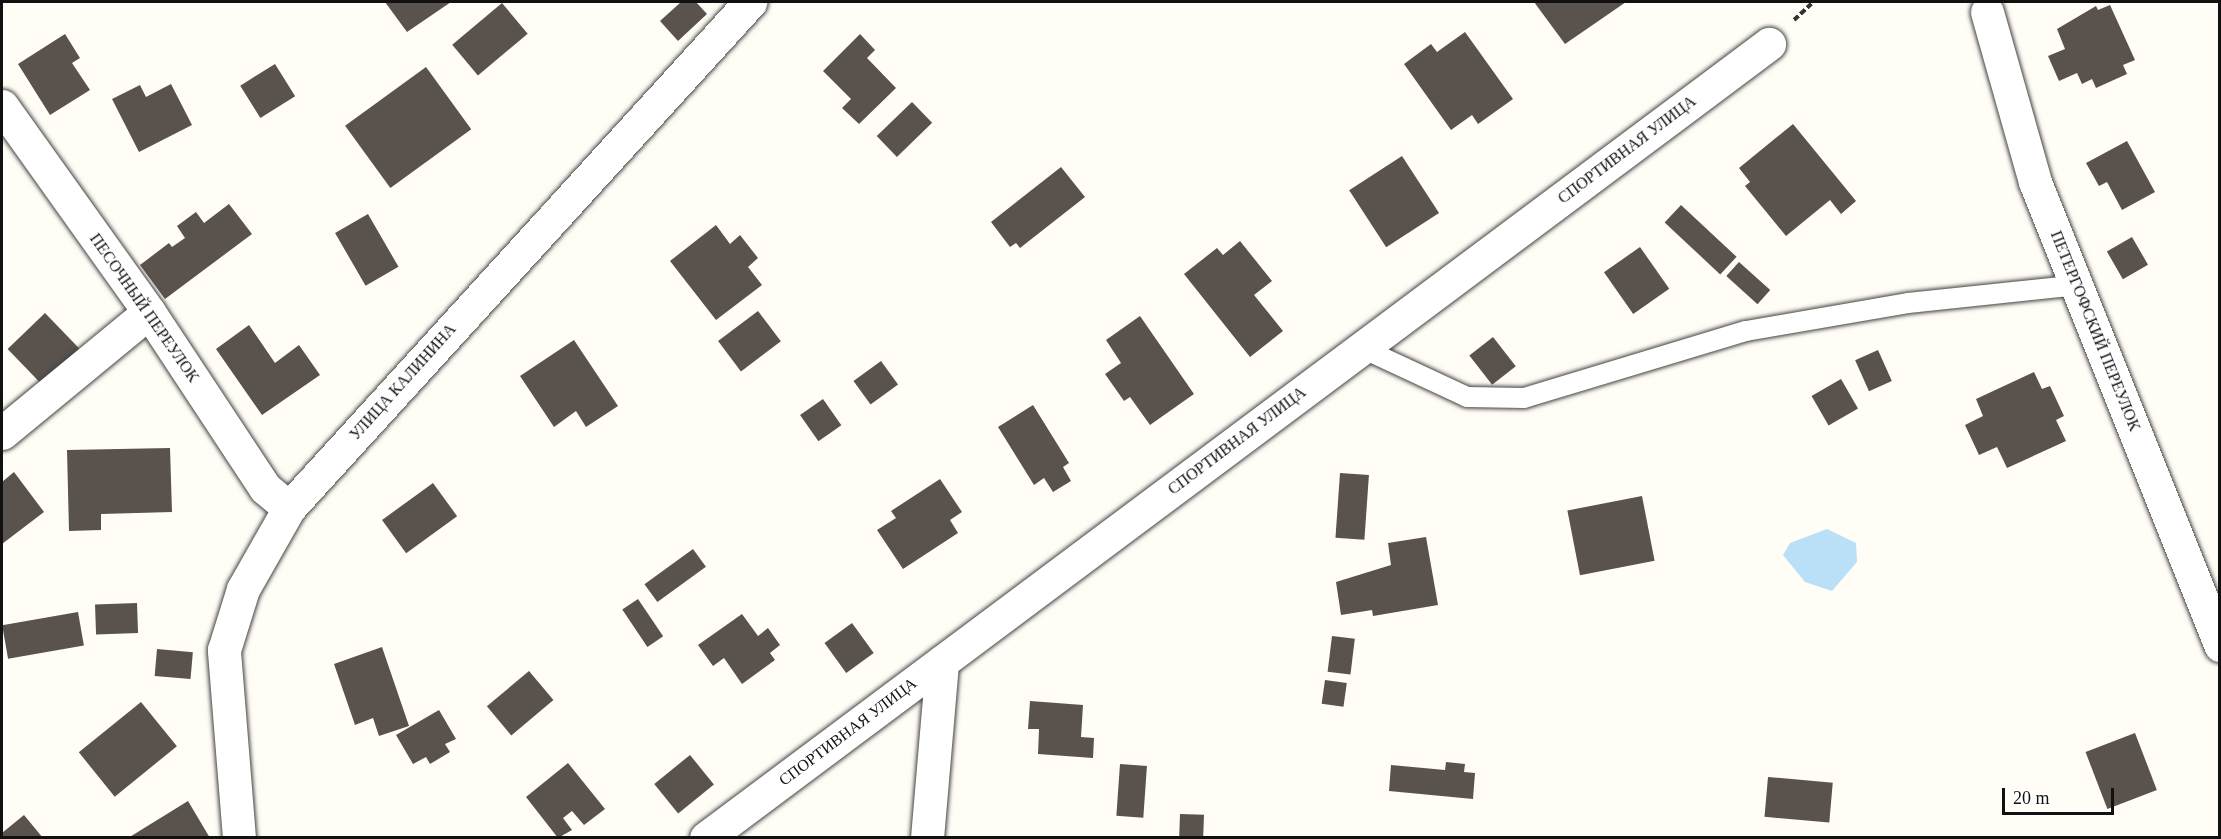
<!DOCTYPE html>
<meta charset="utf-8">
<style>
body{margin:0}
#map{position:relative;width:2221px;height:839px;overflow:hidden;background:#fffdf5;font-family:"Times New Roman",serif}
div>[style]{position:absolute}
.water>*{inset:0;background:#b9e0f7}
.building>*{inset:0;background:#5a524d;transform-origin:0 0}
.path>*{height:4px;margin-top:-2px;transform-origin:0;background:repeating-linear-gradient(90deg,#333 0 6px,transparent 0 9px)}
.roads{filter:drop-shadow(0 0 2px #444) drop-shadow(0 0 2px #444)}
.service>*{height:20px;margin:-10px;padding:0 10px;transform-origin:10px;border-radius:10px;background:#fff}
.minor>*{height:33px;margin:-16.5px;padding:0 16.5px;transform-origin:16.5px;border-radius:16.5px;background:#fff}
span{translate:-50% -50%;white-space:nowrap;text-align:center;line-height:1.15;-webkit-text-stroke:6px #fff;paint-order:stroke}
.street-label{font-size:16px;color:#111}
.frame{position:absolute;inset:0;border:3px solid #111;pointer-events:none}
.scale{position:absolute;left:2002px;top:788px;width:112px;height:27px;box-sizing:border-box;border:3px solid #111;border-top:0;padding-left:8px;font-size:18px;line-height:21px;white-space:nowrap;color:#111;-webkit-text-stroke:4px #fff;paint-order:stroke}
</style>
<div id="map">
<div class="water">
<i style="clip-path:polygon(1827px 529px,1856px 543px,1857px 562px,1832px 591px,1805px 582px,1783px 555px,1790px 543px)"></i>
</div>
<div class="building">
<i style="clip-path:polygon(385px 2px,451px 2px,407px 32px)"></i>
<i style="clip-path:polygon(681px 2px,696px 2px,707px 14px,678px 41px,660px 21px)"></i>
<i style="clip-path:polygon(1534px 2px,1626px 2px,1565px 44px)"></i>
<i style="left:502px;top:3px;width:40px;height:65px;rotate:50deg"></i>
<i style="clip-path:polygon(2110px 5px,2135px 60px,2123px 65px,2127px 74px,2096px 88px,2092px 79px,2082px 84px,2077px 73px,2059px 81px,2048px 56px,2065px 49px,2057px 29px,2096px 6px,2098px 10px)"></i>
<i style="clip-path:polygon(1465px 32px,1513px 99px,1478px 124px,1472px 115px,1451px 130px,1404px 64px,1431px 44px,1437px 52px)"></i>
<i style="clip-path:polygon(65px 34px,80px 58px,72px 63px,90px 90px,50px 115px,18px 64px)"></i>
<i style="clip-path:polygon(860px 34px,875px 50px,867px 58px,896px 88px,859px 124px,842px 108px,851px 99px,823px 71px)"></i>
<i style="left:275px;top:64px;width:38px;height:41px;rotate:58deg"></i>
<i style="left:426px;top:67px;width:77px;height:100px;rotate:54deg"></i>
<i style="clip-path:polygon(171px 84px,192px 125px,139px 152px,112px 99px,140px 85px,146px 97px)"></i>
<i style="left:912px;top:102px;width:29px;height:49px;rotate:46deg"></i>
<i style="clip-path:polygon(1793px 124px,1856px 201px,1841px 214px,1830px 200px,1786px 236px,1745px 186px,1750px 182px,1739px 168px)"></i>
<i style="clip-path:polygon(2127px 141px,2155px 192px,2122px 210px,2107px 182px,2099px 186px,2086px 163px)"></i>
<i style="left:1402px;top:156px;width:68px;height:63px;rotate:57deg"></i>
<i style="clip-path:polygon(1061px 167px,1085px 197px,1020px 248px,1016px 243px,1010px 247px,991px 222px)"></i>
<i style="clip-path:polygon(229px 204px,252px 234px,165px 299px,140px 265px,169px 243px,172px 247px,185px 238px,177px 226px,196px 212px,204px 223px)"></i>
<i style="left:1681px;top:205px;width:76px;height:24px;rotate:43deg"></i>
<i style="left:368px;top:214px;width:61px;height:38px;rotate:60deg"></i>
<i style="clip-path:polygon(716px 225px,730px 244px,740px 235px,758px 258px,748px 267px,762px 285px,716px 320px,670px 261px)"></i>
<i style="left:2132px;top:237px;width:32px;height:29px;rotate:60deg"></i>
<i style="clip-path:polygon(1240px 241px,1272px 281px,1254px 295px,1283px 331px,1250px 357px,1184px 274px,1217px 248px,1223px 255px)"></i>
<i style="left:1640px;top:247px;width:51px;height:44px;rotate:55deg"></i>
<i style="left:1739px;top:262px;width:42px;height:19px;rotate:42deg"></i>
<i style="left:758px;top:311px;width:38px;height:50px;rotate:53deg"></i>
<i style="left:45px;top:313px;width:57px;height:52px;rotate:46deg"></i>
<i style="clip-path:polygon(1140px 316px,1194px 394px,1150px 425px,1130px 397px,1124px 401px,1105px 374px,1121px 363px,1106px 340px)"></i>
<i style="clip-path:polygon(249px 325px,275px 363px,299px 345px,320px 375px,262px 415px,216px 349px)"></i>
<i style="left:1493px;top:337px;width:37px;height:30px;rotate:52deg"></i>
<i style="clip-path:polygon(574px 340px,618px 406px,586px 427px,576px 411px,554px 427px,520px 376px)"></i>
<i style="left:1878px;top:350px;width:34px;height:25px;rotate:66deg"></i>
<i style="left:881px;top:361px;width:29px;height:34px;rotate:54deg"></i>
<i style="clip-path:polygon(2034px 372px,2042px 389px,2050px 386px,2064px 416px,2056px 420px,2066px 441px,2007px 468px,1997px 447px,1979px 455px,1965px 425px,1983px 416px,1976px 399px)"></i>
<i style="left:1841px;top:379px;width:34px;height:34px;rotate:60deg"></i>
<i style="left:823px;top:399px;width:32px;height:28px;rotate:55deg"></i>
<i style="clip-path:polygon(1033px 405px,1069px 463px,1063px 467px,1071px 481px,1053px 492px,1044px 478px,1034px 485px,998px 427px)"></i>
<i style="clip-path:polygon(170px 448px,172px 512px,101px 514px,101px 530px,69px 531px,67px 450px)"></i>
<i style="clip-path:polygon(14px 472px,44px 512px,2px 544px,2px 482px)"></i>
<i style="left:1340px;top:473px;width:29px;height:65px;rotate:4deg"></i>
<i style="clip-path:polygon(940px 479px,962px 512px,950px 520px,958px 533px,903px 569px,877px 530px,896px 518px,891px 511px)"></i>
<i style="left:433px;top:483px;width:41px;height:63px;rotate:54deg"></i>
<i style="left:1642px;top:496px;width:66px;height:76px;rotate:79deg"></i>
<i style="clip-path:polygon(1426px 537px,1438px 605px,1373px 616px,1372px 610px,1341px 615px,1336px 582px,1391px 565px,1388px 543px)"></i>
<i style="left:693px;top:549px;width:22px;height:60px;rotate:54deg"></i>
<i style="left:638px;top:599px;width:45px;height:19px;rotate:56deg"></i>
<i style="left:137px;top:603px;width:30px;height:42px;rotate:88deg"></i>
<i style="left:78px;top:612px;width:34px;height:77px;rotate:80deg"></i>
<i style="clip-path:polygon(742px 614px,758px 636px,768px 628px,780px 645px,770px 653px,775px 660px,742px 684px,724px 658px,713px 666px,698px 645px)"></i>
<i style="left:852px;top:623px;width:37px;height:34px;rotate:54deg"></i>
<i style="left:1332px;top:636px;width:23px;height:36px;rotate:7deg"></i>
<i style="clip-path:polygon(382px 647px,409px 726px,379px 736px,373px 718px,355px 725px,334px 664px)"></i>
<i style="left:157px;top:649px;width:36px;height:27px;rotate:5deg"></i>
<i style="left:529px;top:671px;width:38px;height:55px;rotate:50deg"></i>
<i style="left:1325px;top:680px;width:22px;height:24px;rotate:8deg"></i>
<i style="clip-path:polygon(1030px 701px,1083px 705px,1081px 737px,1094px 738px,1093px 758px,1038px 754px,1039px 729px,1028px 729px)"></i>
<i style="left:141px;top:702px;width:57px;height:80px;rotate:51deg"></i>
<i style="clip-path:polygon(439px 710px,456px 739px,445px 744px,450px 752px,430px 764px,426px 757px,413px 764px,396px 735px)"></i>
<i style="left:2135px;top:733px;width:61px;height:53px;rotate:69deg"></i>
<i style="left:690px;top:755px;width:38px;height:46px;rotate:51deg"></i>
<i style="clip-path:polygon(1446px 762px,1465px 764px,1464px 772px,1475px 773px,1473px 799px,1389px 791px,1391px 765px,1445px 770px)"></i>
<i style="clip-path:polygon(568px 763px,605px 809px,584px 825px,572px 811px,563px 818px,572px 830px,558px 838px,526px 797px)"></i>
<i style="left:1120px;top:764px;width:27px;height:52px;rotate:4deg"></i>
<i style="left:1768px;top:777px;width:65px;height:40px;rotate:5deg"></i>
<i style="clip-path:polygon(188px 801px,210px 838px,128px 838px)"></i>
<i style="left:1180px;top:814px;width:24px;height:24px;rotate:2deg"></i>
<i style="clip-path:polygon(24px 815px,43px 838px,4px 838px,2px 833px)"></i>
</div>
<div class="path">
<i style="left:1794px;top:20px;width:26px;rotate:-43deg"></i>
</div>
<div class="roads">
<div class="service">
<i style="left:1362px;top:348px;width:116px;rotate:25deg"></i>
<i style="left:1467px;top:397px;width:57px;rotate:1deg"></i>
<i style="left:1524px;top:398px;width:232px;rotate:-16.8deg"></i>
<i style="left:1746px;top:331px;width:164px;rotate:-9.8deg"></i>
<i style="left:1908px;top:303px;width:171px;rotate:-6deg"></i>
</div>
<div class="minor">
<i style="left:1987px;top:12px;width:177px;rotate:74.2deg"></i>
<i style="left:2035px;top:182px;width:499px;rotate:68.2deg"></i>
<i style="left:2px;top:106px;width:253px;rotate:54.5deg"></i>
<i style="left:149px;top:312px;width:211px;rotate:56.6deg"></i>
<i style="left:265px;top:488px;width:31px;rotate:40deg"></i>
<i style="left:2px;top:433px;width:190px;rotate:-39.5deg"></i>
<i style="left:239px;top:838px;width:189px;rotate:-94.6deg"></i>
<i style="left:224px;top:650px;width:64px;rotate:-72.7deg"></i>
<i style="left:243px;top:589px;width:93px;rotate:-60.4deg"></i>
<i style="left:289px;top:508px;width:685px;rotate:-47.66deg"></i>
<i style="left:706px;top:838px;width:1327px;rotate:-36.76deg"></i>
<i style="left:927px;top:838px;width:177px;rotate:-85.1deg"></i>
</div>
</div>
<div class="street-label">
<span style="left:1627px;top:150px;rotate:-37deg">СПОРТИВНАЯ УЛИЦА</span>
<span style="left:144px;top:308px;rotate:55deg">ПЕСОЧНЫЙ ПЕРЕУЛОК</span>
<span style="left:2095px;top:331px;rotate:68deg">ПЕТЕРГОФСКИЙ ПЕРЕУЛОК</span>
<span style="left:403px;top:382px;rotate:-48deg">УЛИЦА КАЛИНИНА</span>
<span style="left:1237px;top:441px;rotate:-37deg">СПОРТИВНАЯ УЛИЦА</span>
<span style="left:848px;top:732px;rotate:-37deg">СПОРТИВНАЯ УЛИЦА</span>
</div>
<div class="frame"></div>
<div class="scale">20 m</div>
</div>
